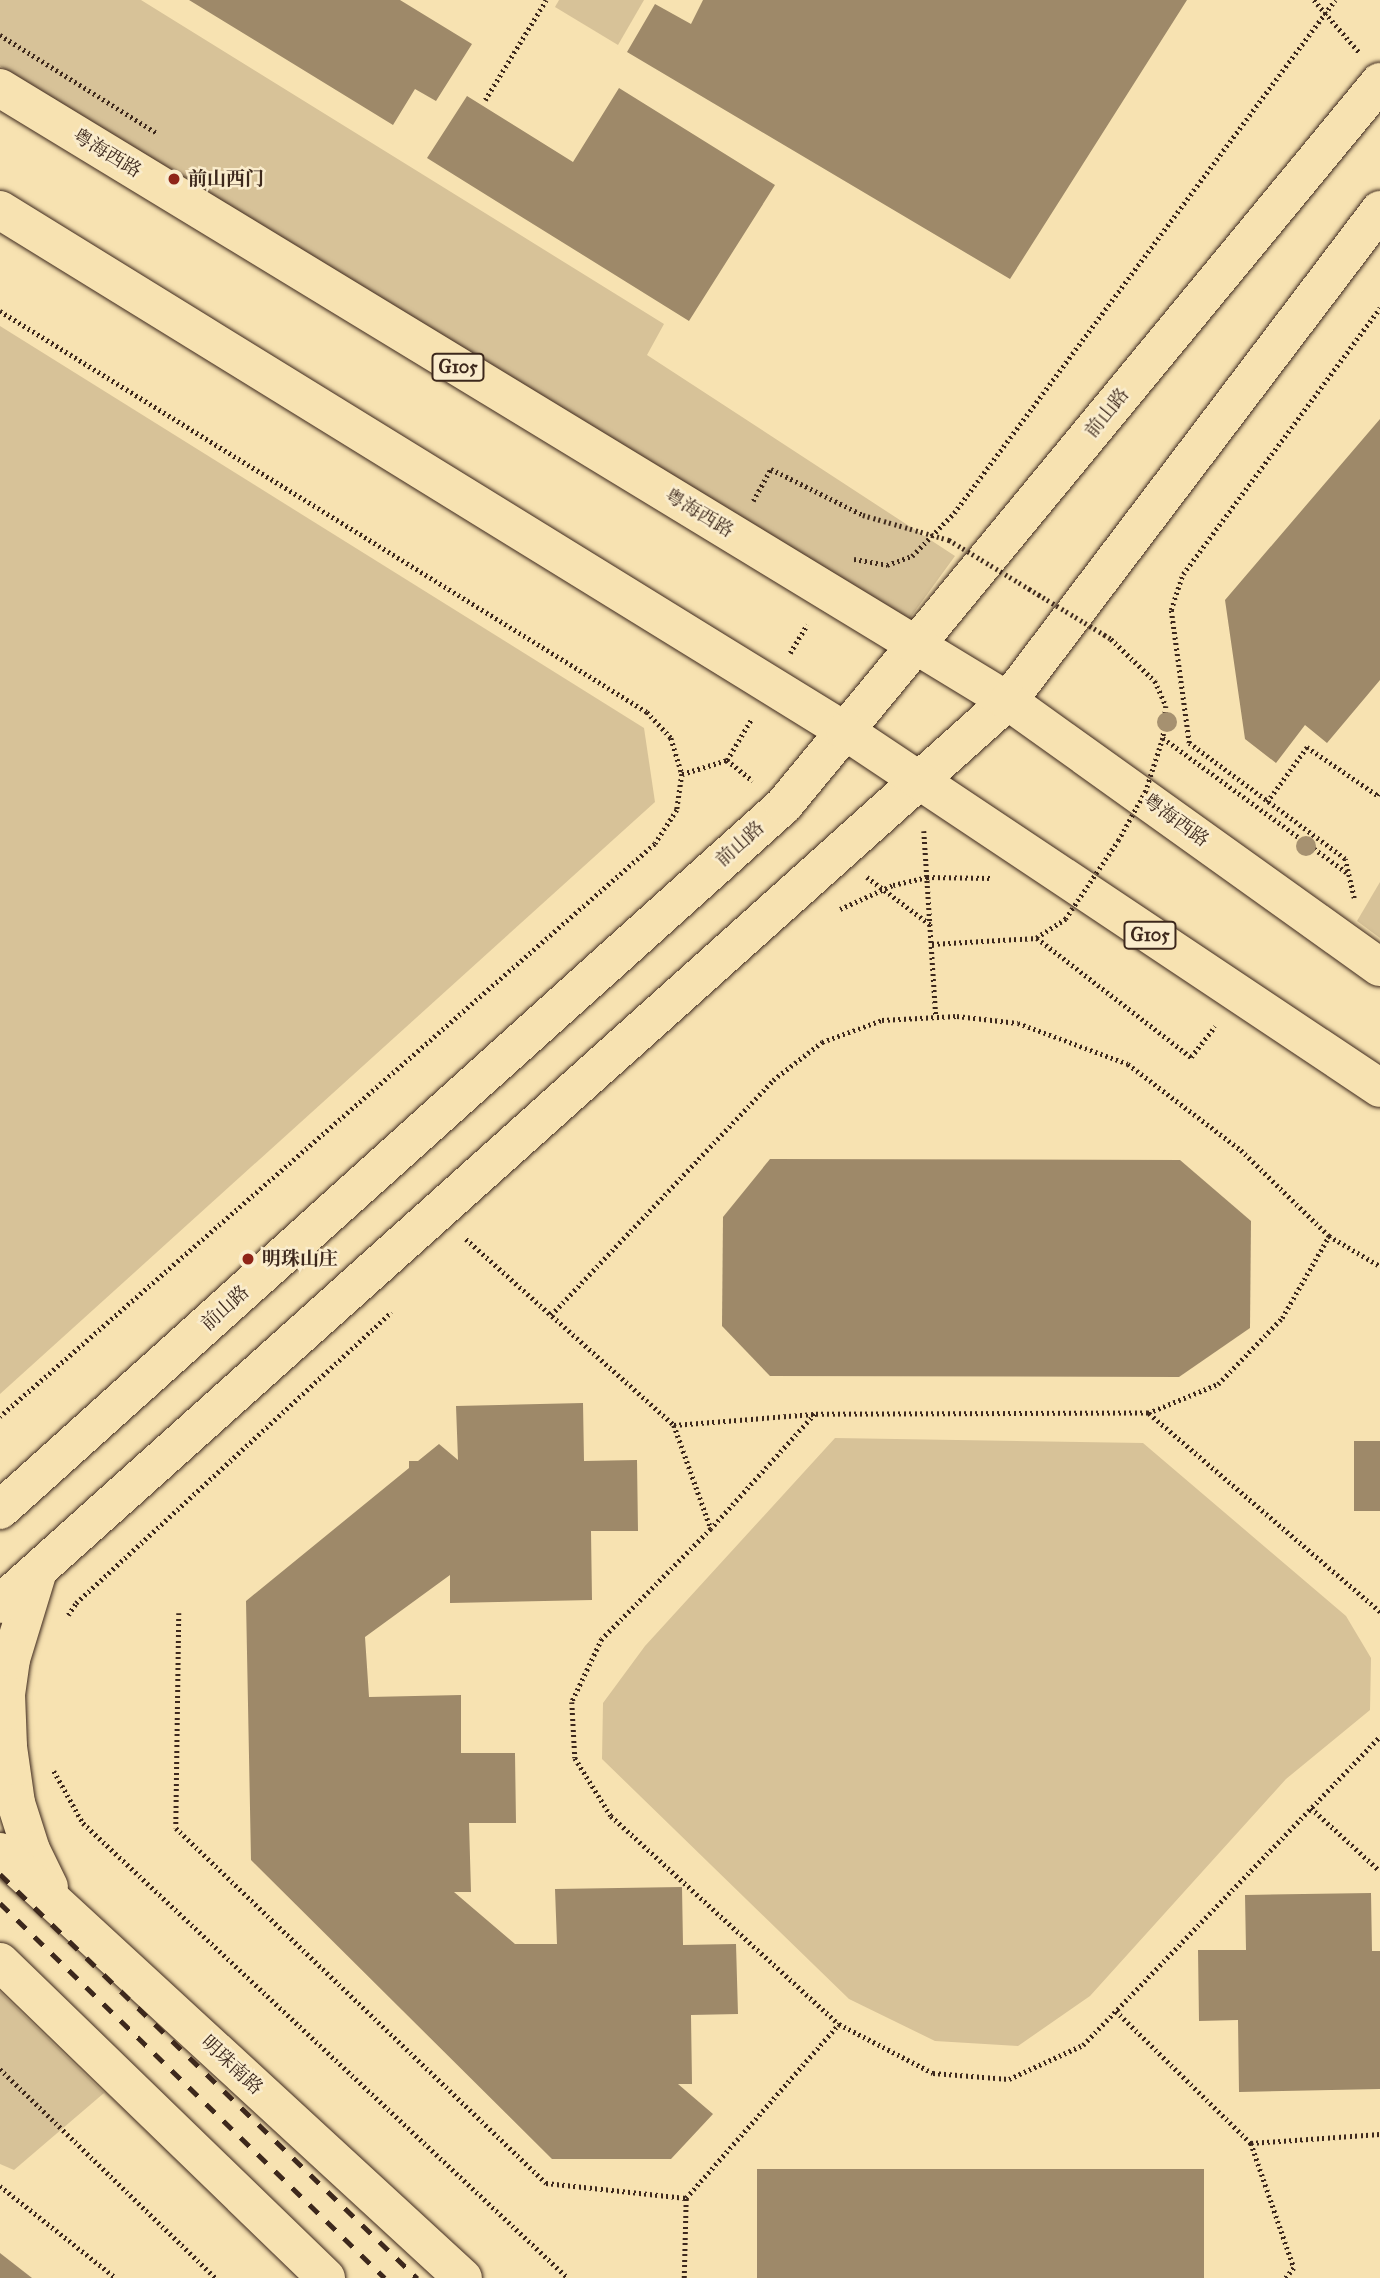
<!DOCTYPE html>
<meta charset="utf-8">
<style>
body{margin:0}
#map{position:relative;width:1380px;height:2278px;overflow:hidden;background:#f7e2b1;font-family:"IM FELL Great Primer","Noto Serif SC",serif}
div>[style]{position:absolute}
.green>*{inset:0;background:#d7c298}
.building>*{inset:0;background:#9e8969;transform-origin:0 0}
.path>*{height:4.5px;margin-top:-2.25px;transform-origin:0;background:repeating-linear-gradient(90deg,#3d281c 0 2px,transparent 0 5.5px)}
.roads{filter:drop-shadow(0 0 2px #3d281c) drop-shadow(0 0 2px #3d281c)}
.major>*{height:38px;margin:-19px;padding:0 19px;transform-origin:19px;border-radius:19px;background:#f7e2b1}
.highway>*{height:38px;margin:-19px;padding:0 19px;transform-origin:19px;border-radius:19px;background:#f7e2b1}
.rail>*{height:5px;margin-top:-2.5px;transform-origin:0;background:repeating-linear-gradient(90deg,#3d281c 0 12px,transparent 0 24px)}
.path-bridge>*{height:4.5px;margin-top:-2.25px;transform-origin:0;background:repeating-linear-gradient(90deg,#3d281c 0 2px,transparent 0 5.5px)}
.trees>*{width:20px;height:20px;margin:-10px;border-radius:50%;background:#a69170}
.dots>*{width:19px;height:19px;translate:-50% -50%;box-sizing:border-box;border:4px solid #faeccc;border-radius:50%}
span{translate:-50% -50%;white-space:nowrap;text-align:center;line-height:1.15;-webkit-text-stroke:5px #faeccc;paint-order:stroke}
.shield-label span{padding:2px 5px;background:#faeccc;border:2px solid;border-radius:5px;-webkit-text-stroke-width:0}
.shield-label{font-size:18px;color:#3d281c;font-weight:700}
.street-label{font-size:19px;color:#3d281c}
.poi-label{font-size:19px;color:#3d281c;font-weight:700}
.left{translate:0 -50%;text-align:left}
</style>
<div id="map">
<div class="green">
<i style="clip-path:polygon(0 0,141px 0,664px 324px,647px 355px,955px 556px,907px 622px,0 66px)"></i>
<i style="clip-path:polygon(559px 0,644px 0,618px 45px,555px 7px)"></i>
<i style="clip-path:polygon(0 326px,644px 728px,655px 802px,0 1394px)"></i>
<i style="clip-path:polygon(1380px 882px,1380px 938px,1357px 921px)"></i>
<i style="clip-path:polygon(835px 1438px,1143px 1443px,1346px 1616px,1371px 1658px,1370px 1710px,1286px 1779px,1090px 1996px,1018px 2046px,935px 2041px,849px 1999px,602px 1759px,603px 1703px,645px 1646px)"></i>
<i style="clip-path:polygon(0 1992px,104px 2093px,14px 2170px,0 2164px)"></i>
</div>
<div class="building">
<i style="clip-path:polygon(189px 0,400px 0,472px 44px,436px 101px,415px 89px,393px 125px)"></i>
<i style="clip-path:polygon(703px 0,1187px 0,1010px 279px,627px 52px,655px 4px,691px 24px)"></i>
<i style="clip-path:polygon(619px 88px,775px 185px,689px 321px,427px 158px,467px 96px,573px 162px)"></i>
<i style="clip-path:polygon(1380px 419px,1380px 680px,1327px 743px,1305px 725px,1276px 763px,1245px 739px,1225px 600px)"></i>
<i style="clip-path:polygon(770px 1159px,1180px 1160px,1251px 1221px,1250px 1328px,1179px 1377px,770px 1376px,722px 1326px,723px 1217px)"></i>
<i style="clip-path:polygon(583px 1403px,584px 1461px,637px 1460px,638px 1531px,591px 1531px,592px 1600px,450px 1603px,450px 1575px,365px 1637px,369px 1697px,461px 1695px,461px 1753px,515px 1753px,516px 1823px,469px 1823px,471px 1892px,454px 1892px,515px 1944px,557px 1944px,555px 1889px,682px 1887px,683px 1945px,736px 1944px,738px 2014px,691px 2015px,692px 2084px,678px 2084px,713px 2114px,671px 2159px,552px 2159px,251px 1860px,246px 1601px,409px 1468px,409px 1461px,418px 1461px,439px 1444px,458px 1460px,456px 1406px)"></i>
<i style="left:1354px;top:1441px;width:26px;height:70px"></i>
<i style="clip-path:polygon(1371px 1893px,1372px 1951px,1380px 1951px,1380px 2089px,1239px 2092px,1238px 2020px,1199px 2021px,1198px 1950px,1246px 1950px,1245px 1895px)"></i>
<i style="left:757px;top:2169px;width:447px;height:109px"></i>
<i style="clip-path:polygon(0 2253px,32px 2278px,0 2278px)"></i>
</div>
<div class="path">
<i style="left:1314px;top:0;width:69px;rotate:49.1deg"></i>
<i style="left:0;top:35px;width:185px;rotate:32deg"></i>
<i style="left:485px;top:100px;width:117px;rotate:-58.6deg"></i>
<i style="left:0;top:311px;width:761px;rotate:31.79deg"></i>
<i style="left:647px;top:712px;width:35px;rotate:47deg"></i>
<i style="left:671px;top:738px;width:38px;rotate:73deg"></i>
<i style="left:682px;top:774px;width:36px;rotate:98deg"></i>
<i style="left:677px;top:810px;width:40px;rotate:122.9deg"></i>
<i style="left:655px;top:844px;width:870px;rotate:138.82deg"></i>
<i style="left:753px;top:501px;width:37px;rotate:-61deg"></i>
<i style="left:771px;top:469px;width:103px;rotate:26.6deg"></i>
<i style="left:854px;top:559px;width:34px;rotate:10deg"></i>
<i style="left:887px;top:565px;width:27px;rotate:-20deg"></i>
<i style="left:912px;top:556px;width:60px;rotate:-45.7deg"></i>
<i style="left:954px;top:513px;width:639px;rotate:-53.4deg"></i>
<i style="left:790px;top:653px;width:33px;rotate:-59deg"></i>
<i style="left:1163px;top:738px;width:230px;rotate:36.2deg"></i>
<i style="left:727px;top:760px;width:33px;rotate:39deg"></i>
<i style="left:682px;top:774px;width:47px;rotate:-17.3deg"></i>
<i style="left:727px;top:760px;width:49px;rotate:-59.2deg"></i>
<i style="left:1267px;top:802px;width:68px;rotate:-54deg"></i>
<i style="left:1307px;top:747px;width:85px;rotate:34.4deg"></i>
<i style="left:1377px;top:795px;width:5px;rotate:-53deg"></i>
<i style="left:924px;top:831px;width:186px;rotate:86.3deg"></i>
<i style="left:867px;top:877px;width:80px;rotate:36.9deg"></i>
<i style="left:1354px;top:898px;width:40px;rotate:-103deg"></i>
<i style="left:1345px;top:859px;width:194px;rotate:-143.4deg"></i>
<i style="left:1189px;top:743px;width:134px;rotate:-97.7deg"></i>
<i style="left:1171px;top:610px;width:38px;rotate:-72deg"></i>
<i style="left:1183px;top:574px;width:331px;rotate:-53.5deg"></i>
<i style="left:840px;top:909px;width:58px;rotate:-24.4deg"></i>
<i style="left:893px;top:885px;width:35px;rotate:-13deg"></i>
<i style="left:927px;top:877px;width:65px;rotate:0.9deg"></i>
<i style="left:932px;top:944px;width:105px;rotate:-3.3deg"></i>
<i style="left:1037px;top:938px;width:195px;rotate:37.7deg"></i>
<i style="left:1191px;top:1057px;width:39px;rotate:-52deg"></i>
<i style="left:466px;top:1239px;width:279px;rotate:41.8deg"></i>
<i style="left:674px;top:1425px;width:110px;rotate:70.4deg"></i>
<i style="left:551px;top:1315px;width:323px;rotate:-46.6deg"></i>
<i style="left:773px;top:1080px;width:62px;rotate:-37.8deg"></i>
<i style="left:822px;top:1042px;width:64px;rotate:-20.1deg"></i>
<i style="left:882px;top:1020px;width:75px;rotate:-3.1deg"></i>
<i style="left:957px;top:1016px;width:61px;rotate:6.5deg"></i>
<i style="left:1018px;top:1023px;width:117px;rotate:20.4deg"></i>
<i style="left:1128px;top:1064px;width:142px;rotate:37.3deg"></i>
<i style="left:1241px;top:1150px;width:123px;rotate:44.3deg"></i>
<i style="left:1148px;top:1413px;width:76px;rotate:-22.5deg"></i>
<i style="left:1218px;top:1384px;width:92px;rotate:-45.9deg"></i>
<i style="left:1282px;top:1318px;width:95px;rotate:-60.2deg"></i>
<i style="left:1329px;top:1236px;width:59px;rotate:30.5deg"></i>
<i style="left:674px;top:1425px;width:140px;rotate:-4.5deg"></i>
<i style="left:1380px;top:1612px;width:306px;rotate:-139.4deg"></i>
<i style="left:1148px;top:1413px;width:333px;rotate:179.8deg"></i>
<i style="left:815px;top:1414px;width:155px;rotate:132.1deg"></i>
<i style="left:711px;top:1529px;width:155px;rotate:134.7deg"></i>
<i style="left:602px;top:1639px;width:70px;rotate:115.5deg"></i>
<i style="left:572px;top:1702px;width:56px;rotate:86.9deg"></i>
<i style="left:575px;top:1758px;width:68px;rotate:58.2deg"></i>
<i style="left:611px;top:1816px;width:309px;rotate:42.4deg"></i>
<i style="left:839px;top:2024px;width:106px;rotate:27.5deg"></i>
<i style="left:933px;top:2073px;width:76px;rotate:4.5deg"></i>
<i style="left:1009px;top:2079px;width:81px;rotate:-24.7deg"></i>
<i style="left:1083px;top:2045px;width:429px;rotate:-46.1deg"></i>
<i style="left:179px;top:1613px;width:215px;rotate:90.8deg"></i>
<i style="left:176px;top:1828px;width:513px;rotate:43.81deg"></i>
<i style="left:546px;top:2183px;width:141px;rotate:6.1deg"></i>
<i style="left:686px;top:2198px;width:232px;rotate:-48.7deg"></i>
<i style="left:68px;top:1615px;width:14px;rotate:-56deg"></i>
<i style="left:76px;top:1603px;width:429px;rotate:-42.7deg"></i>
<i style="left:54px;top:1771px;width:60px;rotate:60.9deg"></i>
<i style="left:83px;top:1823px;width:665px;rotate:43.17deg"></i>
<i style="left:1311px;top:1808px;width:93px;rotate:42.4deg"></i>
<i style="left:1116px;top:2011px;width:189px;rotate:44.4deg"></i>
<i style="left:1251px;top:2143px;width:129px;rotate:-4deg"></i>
<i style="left:0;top:2069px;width:301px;rotate:44.1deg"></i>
<i style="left:1251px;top:2143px;width:132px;rotate:71deg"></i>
<i style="left:1294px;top:2268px;width:13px;rotate:129deg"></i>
<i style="left:0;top:2186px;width:148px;rotate:38.4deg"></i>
<i style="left:684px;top:2278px;width:80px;rotate:-88.6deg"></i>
</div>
<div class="roads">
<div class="major">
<i style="left:0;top:1510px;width:1054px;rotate:-41.96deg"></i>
<i style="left:784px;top:805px;width:937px;rotate:-50.5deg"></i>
<i style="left:37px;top:1574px;width:89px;rotate:107deg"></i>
<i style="left:11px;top:1659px;width:35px;rotate:98deg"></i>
<i style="left:6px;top:1694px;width:53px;rotate:87.8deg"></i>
<i style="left:8px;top:1747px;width:57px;rotate:81.9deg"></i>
<i style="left:16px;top:1803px;width:49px;rotate:72.3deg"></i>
<i style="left:31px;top:1850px;width:41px;rotate:64.1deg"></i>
<i style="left:0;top:1604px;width:1353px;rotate:-41.86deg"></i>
<i style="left:1008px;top:701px;width:616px;rotate:-52.85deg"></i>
<i style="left:0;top:1852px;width:629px;rotate:42.62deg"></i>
<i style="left:0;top:1962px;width:454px;rotate:44.1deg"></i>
</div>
<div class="highway">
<i style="left:0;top:88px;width:1180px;rotate:31.31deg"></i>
<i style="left:1008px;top:701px;width:457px;rotate:35.6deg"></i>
<i style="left:0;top:210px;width:993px;rotate:31.66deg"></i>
<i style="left:845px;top:731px;width:643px;rotate:33.71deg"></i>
</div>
</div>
<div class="rail">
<i style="left:0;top:1874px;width:581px;rotate:44.09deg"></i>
<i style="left:0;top:1903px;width:537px;rotate:44.25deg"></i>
</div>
<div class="path-bridge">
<i style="left:863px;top:515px;width:90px;rotate:16.2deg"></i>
<i style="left:949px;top:540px;width:190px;rotate:31.4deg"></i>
<i style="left:1111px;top:639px;width:61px;rotate:43.7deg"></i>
<i style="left:1155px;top:681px;width:27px;rotate:66deg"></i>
<i style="left:1166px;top:706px;width:32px;rotate:95deg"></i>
<i style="left:1163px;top:738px;width:56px;rotate:107.8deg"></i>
<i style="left:1146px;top:791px;width:56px;rotate:118.9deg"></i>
<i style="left:1119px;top:840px;width:95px;rotate:123.9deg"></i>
<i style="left:1066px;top:919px;width:35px;rotate:147deg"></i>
</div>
<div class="trees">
<i style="left:1167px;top:722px"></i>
<i style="left:1306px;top:846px"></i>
</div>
<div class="dots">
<i style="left:174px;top:179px;background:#8f2418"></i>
<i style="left:248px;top:1259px;background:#8f2418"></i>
</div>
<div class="shield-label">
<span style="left:458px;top:367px">G105</span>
<span style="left:1150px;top:935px">G105</span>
</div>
<div class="street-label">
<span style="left:107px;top:153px;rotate:31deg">粤海西路</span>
<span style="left:1107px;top:413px;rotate:-51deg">前山路</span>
<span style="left:699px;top:513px;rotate:31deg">粤海西路</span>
<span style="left:1176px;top:820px;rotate:36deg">粤海西路</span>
<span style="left:740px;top:844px;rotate:-42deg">前山路</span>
<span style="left:225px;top:1308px;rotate:-42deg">前山路</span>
<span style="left:232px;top:2065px;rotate:43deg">明珠南路</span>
</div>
<div class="poi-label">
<span class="left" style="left:188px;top:179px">前山西门</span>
<span class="left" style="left:262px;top:1259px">明珠山庄</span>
</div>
</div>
